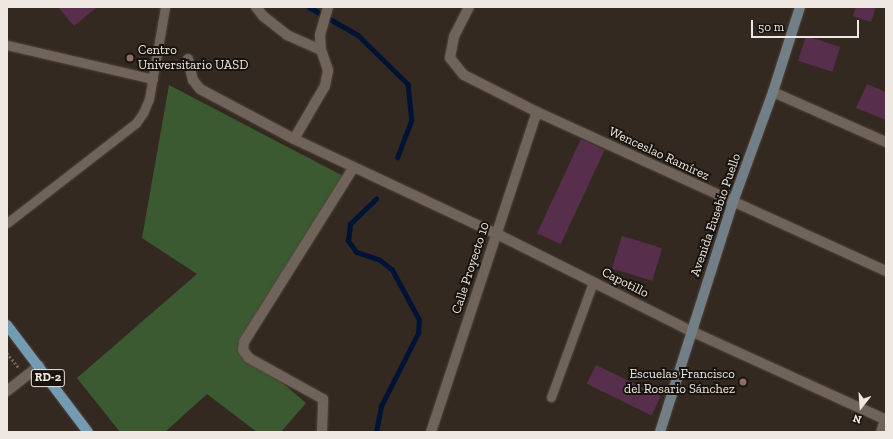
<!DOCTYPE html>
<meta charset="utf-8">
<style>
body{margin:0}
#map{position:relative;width:893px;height:439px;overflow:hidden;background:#342920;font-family:"Zilla Slab",serif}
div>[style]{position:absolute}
.forest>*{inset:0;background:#3c5a31}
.stream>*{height:4.5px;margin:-2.25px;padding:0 2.25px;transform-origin:2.25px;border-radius:2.25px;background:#001335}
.building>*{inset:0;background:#572f4d;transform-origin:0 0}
.path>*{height:2.5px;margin-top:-1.25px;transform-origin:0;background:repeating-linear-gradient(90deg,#70665e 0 2px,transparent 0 4px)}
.roads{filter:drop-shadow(0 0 1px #4e453d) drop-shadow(0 0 1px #4e453d)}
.service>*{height:9px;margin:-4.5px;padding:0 4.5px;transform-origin:4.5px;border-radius:4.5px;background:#706359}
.minor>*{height:10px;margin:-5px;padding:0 5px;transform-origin:5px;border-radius:5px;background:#706359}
.secondary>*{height:10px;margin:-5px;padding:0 5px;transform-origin:5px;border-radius:5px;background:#727f86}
.primary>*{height:10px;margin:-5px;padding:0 5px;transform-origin:5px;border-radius:5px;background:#749bb4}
.dots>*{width:11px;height:11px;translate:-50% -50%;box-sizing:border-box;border:2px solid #18130f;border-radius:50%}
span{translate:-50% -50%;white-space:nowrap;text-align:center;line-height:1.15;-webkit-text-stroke:4px #18130f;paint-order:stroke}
.shield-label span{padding:1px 3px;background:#18130f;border:1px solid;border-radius:3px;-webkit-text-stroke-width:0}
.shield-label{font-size:12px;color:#efe8e2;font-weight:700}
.poi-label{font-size:13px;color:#efe8e2}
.left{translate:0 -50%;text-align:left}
.right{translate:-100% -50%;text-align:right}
.street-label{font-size:13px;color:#efe8e2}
.frame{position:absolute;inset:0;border:8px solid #efe8e2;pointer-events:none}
.north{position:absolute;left:841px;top:387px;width:40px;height:40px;-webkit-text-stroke:3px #18130f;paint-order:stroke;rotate:197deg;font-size:11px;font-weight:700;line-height:16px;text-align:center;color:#efe8e2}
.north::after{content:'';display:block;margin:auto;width:14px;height:18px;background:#efe8e2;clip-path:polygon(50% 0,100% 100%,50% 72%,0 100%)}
.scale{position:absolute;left:751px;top:20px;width:108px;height:18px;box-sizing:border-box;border:2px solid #efe8e2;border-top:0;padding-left:5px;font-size:12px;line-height:14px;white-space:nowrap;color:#efe8e2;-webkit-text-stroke:3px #18130f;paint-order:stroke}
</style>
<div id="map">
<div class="forest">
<i style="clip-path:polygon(169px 85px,349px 179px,243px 349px,306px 403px,281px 432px,257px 432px,207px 394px,165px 432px,120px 432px,77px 378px,197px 274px,142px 238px)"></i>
</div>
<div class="stream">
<i style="left:309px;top:7px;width:56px;rotate:29.7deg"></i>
<i style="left:358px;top:35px;width:70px;rotate:44.4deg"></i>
<i style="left:408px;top:84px;width:36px;rotate:84deg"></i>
<i style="left:412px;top:120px;width:40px;rotate:111deg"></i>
<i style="left:376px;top:432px;width:26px;rotate:-79deg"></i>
<i style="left:381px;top:406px;width:82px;rotate:-63.1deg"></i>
<i style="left:418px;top:333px;width:13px;rotate:-86deg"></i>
<i style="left:419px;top:320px;width:57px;rotate:-118.4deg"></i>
<i style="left:392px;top:270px;width:16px;rotate:-142deg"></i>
<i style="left:379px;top:260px;width:24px;rotate:-161deg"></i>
<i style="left:356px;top:252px;width:14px;rotate:-126deg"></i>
<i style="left:348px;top:241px;width:17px;rotate:-83deg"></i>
<i style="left:350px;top:224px;width:36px;rotate:-44deg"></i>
</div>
<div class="building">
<i style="clip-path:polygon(58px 7px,97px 7px,74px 26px)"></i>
<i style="clip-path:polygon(856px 7px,876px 7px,871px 22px,853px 16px)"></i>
<i style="left:806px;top:36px;width:36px;height:26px;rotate:18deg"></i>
<i style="clip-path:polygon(867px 84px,886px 92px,886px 120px,856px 108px)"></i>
<i style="left:581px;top:139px;width:26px;height:104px;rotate:25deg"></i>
<i style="left:622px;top:236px;width:42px;height:34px;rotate:17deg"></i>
<i style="left:596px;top:365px;width:72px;height:21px;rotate:26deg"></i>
</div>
<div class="path">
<i style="left:7px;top:353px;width:19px;rotate:51deg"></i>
</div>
<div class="roads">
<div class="service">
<i style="left:7px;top:45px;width:150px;rotate:13.1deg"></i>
<i style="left:7px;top:223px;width:163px;rotate:-37.8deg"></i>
<i style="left:136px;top:123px;width:12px;rotate:-55deg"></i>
<i style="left:143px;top:113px;width:15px;rotate:-67deg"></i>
<i style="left:149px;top:99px;width:93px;rotate:-80.1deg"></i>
<i style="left:551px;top:397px;width:122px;rotate:-69.9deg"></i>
<i style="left:880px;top:432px;width:14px;rotate:-73deg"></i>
</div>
<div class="minor">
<i style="left:256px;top:7px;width:11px;rotate:52deg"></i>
<i style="left:263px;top:16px;width:31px;rotate:38deg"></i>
<i style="left:287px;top:35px;width:37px;rotate:24deg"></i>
<i style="left:469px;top:7px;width:34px;rotate:117deg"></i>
<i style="left:454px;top:37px;width:21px;rotate:101deg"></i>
<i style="left:450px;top:58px;width:22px;rotate:51deg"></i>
<i style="left:464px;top:75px;width:82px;rotate:26.9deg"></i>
<i style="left:537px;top:112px;width:384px;rotate:24.5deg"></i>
<i style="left:188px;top:59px;width:22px;rotate:77deg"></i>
<i style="left:193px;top:80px;width:11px;rotate:52deg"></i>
<i style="left:200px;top:89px;width:106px;rotate:28deg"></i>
<i style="left:294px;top:139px;width:222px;rotate:25.1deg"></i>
<i style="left:495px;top:233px;width:219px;rotate:26.6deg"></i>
<i style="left:691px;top:331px;width:214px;rotate:24.5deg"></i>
<i style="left:773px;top:92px;width:124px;rotate:23.9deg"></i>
<i style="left:294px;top:139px;width:61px;rotate:-59.7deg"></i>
<i style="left:325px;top:86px;width:16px;rotate:-79deg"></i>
<i style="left:328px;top:70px;width:21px;rotate:-109deg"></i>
<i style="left:321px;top:50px;width:15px;rotate:-94deg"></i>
<i style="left:320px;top:35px;width:29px;rotate:-74deg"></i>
<i style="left:7px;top:391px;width:41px;rotate:-38deg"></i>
<i style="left:322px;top:432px;width:33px;rotate:-88deg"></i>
<i style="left:323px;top:399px;width:85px;rotate:-151deg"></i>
<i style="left:249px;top:358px;width:10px;rotate:-127deg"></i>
<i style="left:243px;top:350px;width:8px;rotate:-83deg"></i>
<i style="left:244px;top:342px;width:205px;rotate:-57.9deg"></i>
<i style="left:431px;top:432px;width:337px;rotate:-71.7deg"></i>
</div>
<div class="secondary">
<i style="left:660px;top:432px;width:241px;rotate:-72.4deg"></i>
<i style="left:733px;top:202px;width:117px;rotate:-70deg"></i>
<i style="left:773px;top:92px;width:89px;rotate:-72.4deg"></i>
</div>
<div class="primary">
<i style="left:7px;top:325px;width:134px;rotate:52.9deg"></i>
</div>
</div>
<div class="dots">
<i style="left:130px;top:58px;background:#8d6e63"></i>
<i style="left:743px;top:382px;background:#8d6e63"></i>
</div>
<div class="shield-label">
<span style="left:48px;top:378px">RD-2</span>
</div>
<div class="poi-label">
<span class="left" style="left:138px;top:58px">Centro<br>Universitario UASD</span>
<span class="right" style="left:735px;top:382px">Escuelas Francisco<br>del Rosario Sánchez</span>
</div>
<div class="street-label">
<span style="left:659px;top:154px;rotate:25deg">Wenceslao Ramírez</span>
<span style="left:716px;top:215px;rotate:-71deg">Avenida Eusebio Puello</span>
<span style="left:471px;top:268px;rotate:-72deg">Calle Proyecto 10</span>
<span style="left:625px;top:283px;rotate:27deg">Capotillo</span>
</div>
<div class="frame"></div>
<div class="north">N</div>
<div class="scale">50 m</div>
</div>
